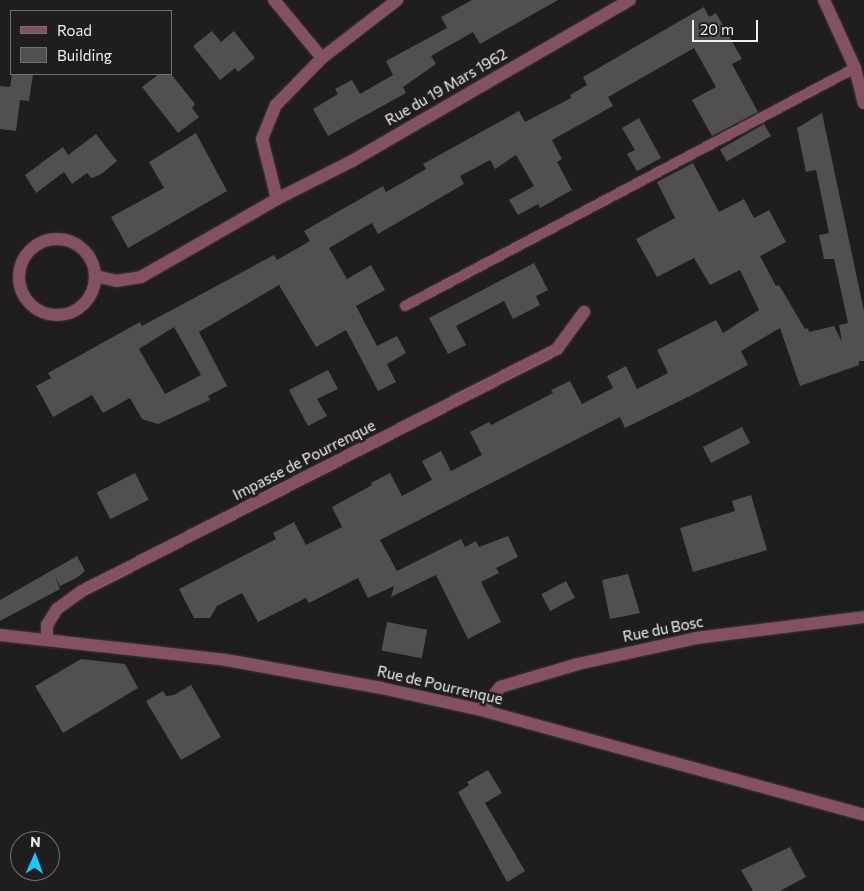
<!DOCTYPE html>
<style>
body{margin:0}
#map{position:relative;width:864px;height:891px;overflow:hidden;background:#201d1e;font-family:Commissioner,sans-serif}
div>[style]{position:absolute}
.building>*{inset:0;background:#524f50;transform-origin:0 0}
.roads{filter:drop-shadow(0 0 1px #3d3a3b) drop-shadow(0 0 1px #3d3a3b)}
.service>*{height:10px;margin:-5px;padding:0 5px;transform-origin:5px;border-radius:5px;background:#845063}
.minor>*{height:12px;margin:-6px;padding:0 6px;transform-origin:6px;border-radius:6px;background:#845063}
.minor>.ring{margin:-6px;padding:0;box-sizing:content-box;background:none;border:12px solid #845063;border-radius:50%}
span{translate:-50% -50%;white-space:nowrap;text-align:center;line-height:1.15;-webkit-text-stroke:5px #201d1e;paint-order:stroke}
.street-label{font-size:15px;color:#f0eeef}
.legend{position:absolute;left:10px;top:10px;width:162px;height:65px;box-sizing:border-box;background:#201d1e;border:1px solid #737172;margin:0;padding:6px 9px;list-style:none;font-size:15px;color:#f0eeef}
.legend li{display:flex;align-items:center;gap:10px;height:25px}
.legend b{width:25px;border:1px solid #737172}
.north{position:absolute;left:10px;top:831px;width:50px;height:50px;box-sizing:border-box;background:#201d1e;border:1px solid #737172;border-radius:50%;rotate:2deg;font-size:14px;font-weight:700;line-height:20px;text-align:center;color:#f0eeef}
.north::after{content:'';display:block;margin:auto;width:18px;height:22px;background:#14cafb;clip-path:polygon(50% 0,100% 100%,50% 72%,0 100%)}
.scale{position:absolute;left:692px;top:20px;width:66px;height:22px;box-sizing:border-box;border:2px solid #f0eeef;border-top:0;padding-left:6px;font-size:15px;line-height:18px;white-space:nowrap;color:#f0eeef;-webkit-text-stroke:4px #201d1e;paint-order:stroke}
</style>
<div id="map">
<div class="building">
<i style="clip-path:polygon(472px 0,558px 0,480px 44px,473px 32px,431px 56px,436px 64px,403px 87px,406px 93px,328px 136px,313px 109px,338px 94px,335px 89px,352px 80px,360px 94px,393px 75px,386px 61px,447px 28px,441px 17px)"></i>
<i style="clip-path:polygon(evenodd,704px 7px,709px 17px,716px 13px,742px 59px,732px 64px,758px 112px,712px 136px,692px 100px,716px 87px,694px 48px,608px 97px,613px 106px,552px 140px,562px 159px,557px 162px,572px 190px,540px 208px,538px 204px,518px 215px,509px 200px,534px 186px,516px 155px,495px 169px,490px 160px,460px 176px,464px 184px,378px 234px,372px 223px,329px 248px,347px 279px,371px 265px,385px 290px,356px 306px,377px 346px,397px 336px,406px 353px,387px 364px,396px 382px,378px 391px,346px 330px,316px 347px,279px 285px,199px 332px,227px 386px,208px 396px,210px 400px,158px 424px,142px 419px,130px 398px,103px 413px,92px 395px,53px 417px,36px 386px,51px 378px,48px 373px,140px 322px,142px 326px,274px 255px,277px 260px,310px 241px,304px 231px,383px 186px,386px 192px,426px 169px,423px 164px,519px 111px,525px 122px,571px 98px,570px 95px,587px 85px,583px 77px,704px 7px,174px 327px,201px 375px,165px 394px,139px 349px,174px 327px)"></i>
<i style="clip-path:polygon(212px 31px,221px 42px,234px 31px,255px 58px,238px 72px,235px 68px,220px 80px,193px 46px)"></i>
<i style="clip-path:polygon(12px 74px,33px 74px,29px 101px,20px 100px,16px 131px,0 129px,0 86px,10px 87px)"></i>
<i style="clip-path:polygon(159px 74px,171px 74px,195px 104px,192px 108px,199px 117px,178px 133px,142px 87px)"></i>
<i style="clip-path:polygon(822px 113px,864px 311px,864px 361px,859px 361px,859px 365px,800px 386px,780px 328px,741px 351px,748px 365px,692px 395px,625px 428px,620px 417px,380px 540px,397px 571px,461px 539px,465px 547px,476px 541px,479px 547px,508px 536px,518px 557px,496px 568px,499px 573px,481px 582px,501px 622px,468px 639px,436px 575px,391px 597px,394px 586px,368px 598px,358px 578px,309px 603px,306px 598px,258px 622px,242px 593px,217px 606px,210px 618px,194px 618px,179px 589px,276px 539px,273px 533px,294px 522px,306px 545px,342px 527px,332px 507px,372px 485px,371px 483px,390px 473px,402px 496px,432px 480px,422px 461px,441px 451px,451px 471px,482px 455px,470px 432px,489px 422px,491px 425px,553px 393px,551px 390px,570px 381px,582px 404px,613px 388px,607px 376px,626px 366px,637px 389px,668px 373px,657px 350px,716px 320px,723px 333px,759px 310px,740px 270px,710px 285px,694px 258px,657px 277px,636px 239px,675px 218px,657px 182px,693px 163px,719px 212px,744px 199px,754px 218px,769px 210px,786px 242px,760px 256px,776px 286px,779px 285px,805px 329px,808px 328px,809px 332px,834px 326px,842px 342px,839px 325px,848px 323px,834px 259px,824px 259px,819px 235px,829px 233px,816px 170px,806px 172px,797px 128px)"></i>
<i style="clip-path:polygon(639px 118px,661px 158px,637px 171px,627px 154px,635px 150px,622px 128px)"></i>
<i style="left:764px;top:124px;width:14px;height:51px;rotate:60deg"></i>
<i style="clip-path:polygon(196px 133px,227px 191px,128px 248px,111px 217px,164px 188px,149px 162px)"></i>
<i style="clip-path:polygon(96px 134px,117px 161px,100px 175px,91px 178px,87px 173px,72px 184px,64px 172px,36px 193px,25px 175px,63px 147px,68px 155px)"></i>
<i style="clip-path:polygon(534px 263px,548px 290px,536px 296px,540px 305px,513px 319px,504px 301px,456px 326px,466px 345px,448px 354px,429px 318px)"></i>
<i style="clip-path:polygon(328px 370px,338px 389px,317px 399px,327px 416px,308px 426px,289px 390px)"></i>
<i style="left:742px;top:427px;width:18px;height:44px;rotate:63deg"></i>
<i style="left:135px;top:473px;width:30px;height:43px;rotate:63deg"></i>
<i style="clip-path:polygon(751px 495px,767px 550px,693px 572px,680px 528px,735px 511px,732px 501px)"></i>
<i style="clip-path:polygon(77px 556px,85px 571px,78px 577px,60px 586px,55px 577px,60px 589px,0 621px,0 600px)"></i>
<i style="clip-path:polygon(628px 574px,640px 613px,610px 619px,602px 580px)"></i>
<i style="left:566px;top:581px;width:19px;height:28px;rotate:62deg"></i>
<i style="left:387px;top:622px;width:41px;height:29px;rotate:11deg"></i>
<i style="clip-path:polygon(81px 659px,125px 664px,138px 688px,63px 733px,35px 686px)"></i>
<i style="clip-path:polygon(191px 685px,221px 737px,181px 760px,146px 701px,163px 691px,166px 696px,174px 695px)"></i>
<i style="clip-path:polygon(488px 770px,502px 793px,485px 803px,525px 871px,507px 882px,458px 792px,469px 785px,467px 782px)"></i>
<i style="clip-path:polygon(790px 847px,806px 877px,780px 891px,753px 891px,741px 870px)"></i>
</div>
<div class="roads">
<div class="service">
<i style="left:405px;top:306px;width:509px;rotate:-27.87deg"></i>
</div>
<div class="minor">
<i style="left:274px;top:0;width:75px;rotate:50.4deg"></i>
<i style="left:824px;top:0;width:75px;rotate:65.5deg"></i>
<i style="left:855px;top:68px;width:36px;rotate:76deg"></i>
<i style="left:277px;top:199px;width:62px;rotate:-104deg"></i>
<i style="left:262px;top:139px;width:37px;rotate:-68deg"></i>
<i style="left:276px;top:105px;width:66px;rotate:-45.6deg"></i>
<i style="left:322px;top:58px;width:95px;rotate:-37.7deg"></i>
<i class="ring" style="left:19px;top:239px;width:64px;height:64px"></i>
<i style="left:95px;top:276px;width:22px;rotate:13deg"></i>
<i style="left:116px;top:281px;width:25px;rotate:-9deg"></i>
<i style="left:141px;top:277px;width:157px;rotate:-29.8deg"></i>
<i style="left:277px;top:199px;width:84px;rotate:-26.9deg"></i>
<i style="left:352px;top:161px;width:321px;rotate:-30.1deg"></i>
<i style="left:0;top:635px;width:227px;rotate:6.3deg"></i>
<i style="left:226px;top:660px;width:158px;rotate:10.2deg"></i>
<i style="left:381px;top:688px;width:102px;rotate:12.4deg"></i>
<i style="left:481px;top:710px;width:397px;rotate:15.3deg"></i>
<i style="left:47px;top:639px;width:14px;rotate:-90deg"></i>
<i style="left:47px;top:625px;width:19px;rotate:-58deg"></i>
<i style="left:57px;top:609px;width:31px;rotate:-36deg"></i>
<i style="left:82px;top:591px;width:533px;rotate:-27deg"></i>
<i style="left:557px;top:349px;width:46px;rotate:-53.9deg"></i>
<i style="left:481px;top:710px;width:30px;rotate:-50deg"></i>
<i style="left:500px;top:687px;width:81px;rotate:-16.4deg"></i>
<i style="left:578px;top:664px;width:121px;rotate:-12.4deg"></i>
<i style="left:696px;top:638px;width:169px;rotate:-7.1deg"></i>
</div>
</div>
<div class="street-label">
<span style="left:446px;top:87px;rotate:-30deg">Rue du 19 Mars 1962</span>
<span style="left:304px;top:460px;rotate:-27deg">Impasse de Pourrenque</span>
<span style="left:663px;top:629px;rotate:-11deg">Rue du Bosc</span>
<span style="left:440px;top:685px;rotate:13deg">Rue de Pourrenque</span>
</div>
<ul class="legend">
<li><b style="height:6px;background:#845063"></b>Road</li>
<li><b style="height:14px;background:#524f50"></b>Building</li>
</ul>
<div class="north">N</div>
<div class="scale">20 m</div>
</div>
